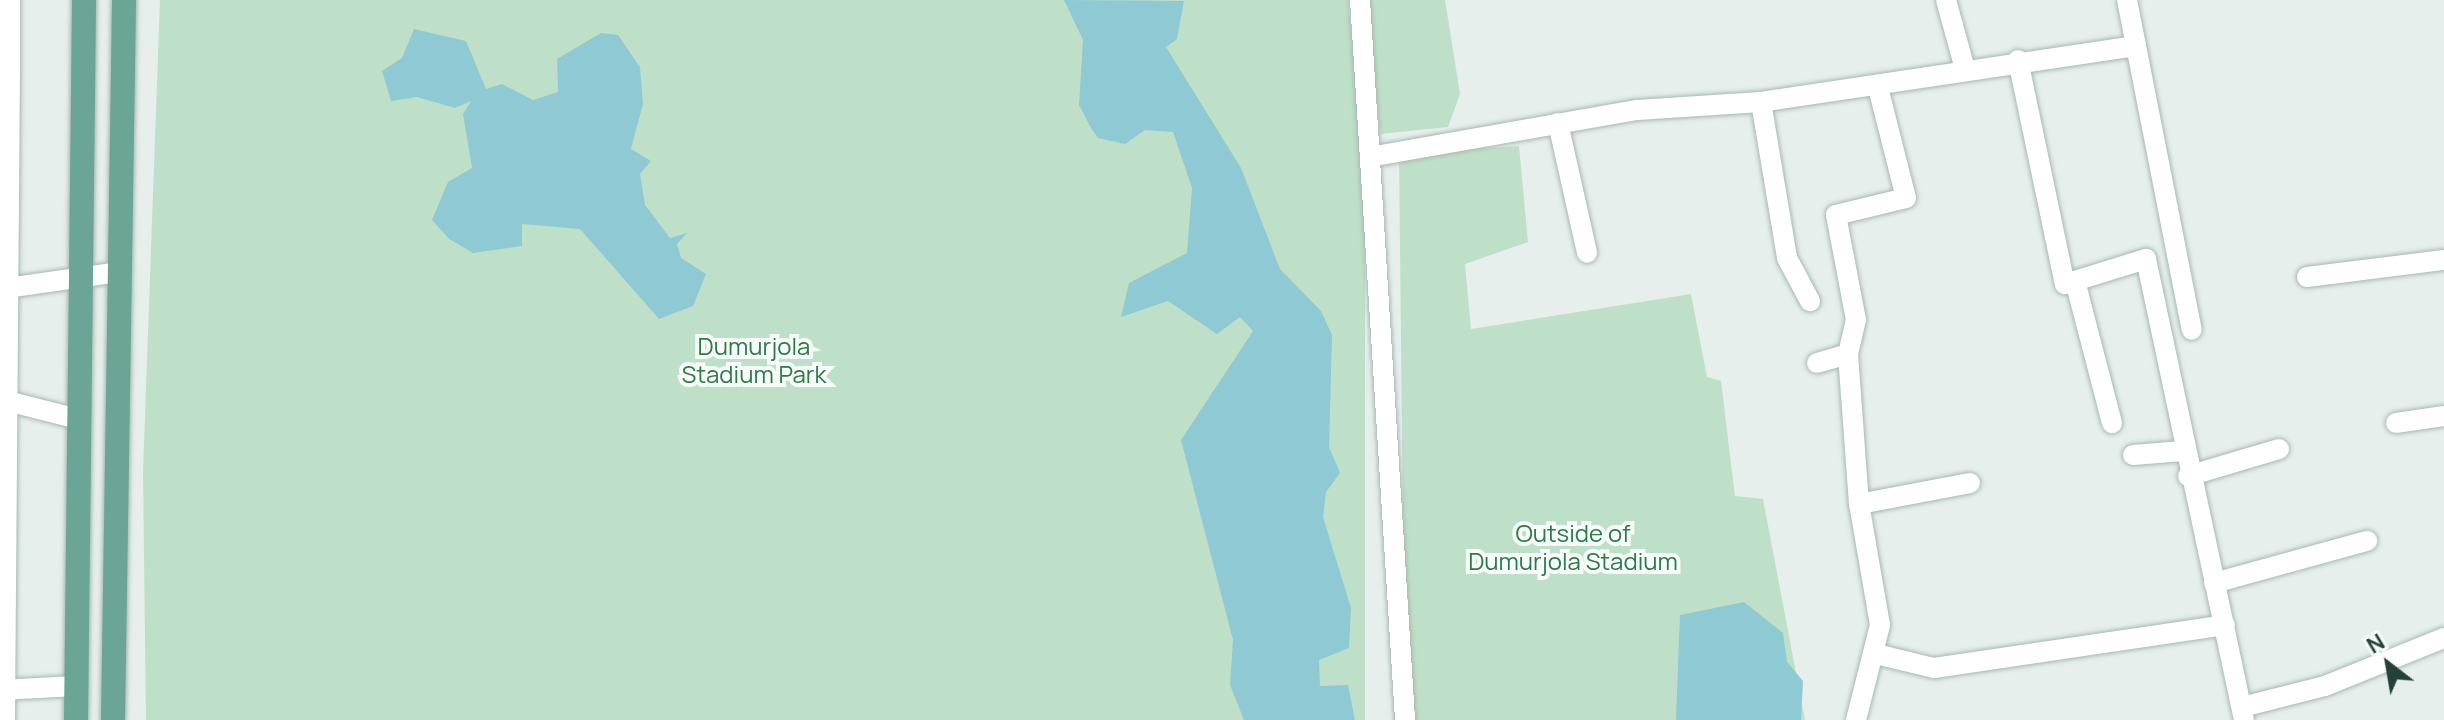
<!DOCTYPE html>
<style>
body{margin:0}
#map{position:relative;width:2444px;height:720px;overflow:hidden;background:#e6efeb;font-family:Manrope,sans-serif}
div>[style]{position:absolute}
.green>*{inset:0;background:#bfe0c8}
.water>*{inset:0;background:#8ec9d4}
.roads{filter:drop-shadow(0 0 2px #a8b8b2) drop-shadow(0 0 2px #a8b8b2)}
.minor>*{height:20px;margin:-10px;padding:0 10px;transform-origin:10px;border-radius:10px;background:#fff}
.major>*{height:24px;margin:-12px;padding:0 12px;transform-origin:12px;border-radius:12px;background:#6aa596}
span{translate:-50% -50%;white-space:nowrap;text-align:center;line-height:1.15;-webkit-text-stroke:8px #f7fbf9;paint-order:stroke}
.park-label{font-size:24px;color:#2d7a4b}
.north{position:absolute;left:2348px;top:624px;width:80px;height:80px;-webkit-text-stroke:6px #f7fbf9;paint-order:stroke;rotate:329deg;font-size:22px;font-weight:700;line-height:32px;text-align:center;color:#24423a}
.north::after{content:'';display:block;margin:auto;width:28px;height:36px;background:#24423a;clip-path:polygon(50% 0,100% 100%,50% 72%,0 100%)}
</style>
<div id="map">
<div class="green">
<i style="clip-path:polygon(160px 0,1348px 0,1365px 158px,1365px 720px,146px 720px,143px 472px)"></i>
<i style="clip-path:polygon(1367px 0,1445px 0,1460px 94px,1448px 127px,1380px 134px)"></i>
<i style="clip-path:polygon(1519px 146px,1528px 242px,1465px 264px,1471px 329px,1691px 294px,1707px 377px,1721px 381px,1735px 496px,1763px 499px,1805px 720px,1405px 720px,1399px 153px)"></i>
</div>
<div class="water">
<i style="clip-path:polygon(1064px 0,1184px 1px,1177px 39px,1166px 47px,1241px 168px,1280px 269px,1321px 311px,1332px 335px,1329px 447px,1340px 473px,1326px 492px,1323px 517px,1351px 608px,1349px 648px,1319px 660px,1320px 686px,1348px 685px,1355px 720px,1244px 720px,1230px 685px,1233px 640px,1181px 440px,1253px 331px,1240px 317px,1217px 334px,1168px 301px,1121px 317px,1129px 283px,1187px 253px,1192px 188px,1173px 132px,1145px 130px,1125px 144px,1098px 138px,1091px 128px,1079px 105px,1083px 40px)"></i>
<i style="clip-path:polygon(414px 29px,466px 41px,486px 89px,502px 84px,533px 100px,558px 92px,557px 59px,601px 33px,618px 35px,640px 67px,643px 104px,631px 149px,651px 161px,640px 174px,645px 205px,670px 238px,687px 233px,677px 244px,681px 258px,706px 274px,693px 306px,659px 319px,580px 229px,522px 224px,522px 246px,473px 253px,449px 239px,432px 220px,448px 182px,472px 168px,463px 114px,471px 101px,455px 108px,417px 97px,391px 101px,382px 71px,402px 58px)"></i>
<i style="clip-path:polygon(1744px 602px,1783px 633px,1787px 662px,1803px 681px,1801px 720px,1676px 720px,1680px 615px)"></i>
</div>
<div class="roads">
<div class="minor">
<i style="left:1360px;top:0;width:721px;rotate:86.42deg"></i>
<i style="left:1946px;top:0;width:72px;rotate:74.6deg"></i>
<i style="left:2127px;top:0;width:336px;rotate:78.9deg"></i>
<i style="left:2018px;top:60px;width:229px;rotate:78.2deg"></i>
<i style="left:2065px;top:284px;width:85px;rotate:-17.2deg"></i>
<i style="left:2146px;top:259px;width:471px;rotate:78deg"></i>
<i style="left:10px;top:66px;width:66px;rotate:-90deg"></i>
<i style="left:0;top:67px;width:10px;rotate:-6deg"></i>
<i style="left:10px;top:66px;width:654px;rotate:90.44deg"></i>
<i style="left:1761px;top:102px;width:158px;rotate:80.5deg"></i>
<i style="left:1787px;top:258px;width:49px;rotate:61.9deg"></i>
<i style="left:1558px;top:123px;width:133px;rotate:77.4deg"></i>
<i style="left:1375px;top:156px;width:266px;rotate:-10deg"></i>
<i style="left:1637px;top:110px;width:124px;rotate:-3.7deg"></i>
<i style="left:1761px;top:102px;width:379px;rotate:-8.5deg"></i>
<i style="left:2307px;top:277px;width:138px;rotate:-7.1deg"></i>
<i style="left:2075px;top:281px;width:147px;rotate:75.4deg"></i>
<i style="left:0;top:289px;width:120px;rotate:-8.1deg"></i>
<i style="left:1817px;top:363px;width:32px;rotate:-16deg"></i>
<i style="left:3px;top:400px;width:77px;rotate:14.2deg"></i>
<i style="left:2396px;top:423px;width:49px;rotate:-8.3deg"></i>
<i style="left:2133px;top:455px;width:50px;rotate:-4.6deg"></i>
<i style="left:2188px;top:476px;width:95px;rotate:-16.5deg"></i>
<i style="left:1859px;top:504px;width:113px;rotate:-10.7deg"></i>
<i style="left:2214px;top:583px;width:159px;rotate:-15.4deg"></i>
<i style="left:1876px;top:654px;width:60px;rotate:13.6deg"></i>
<i style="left:1934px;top:668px;width:294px;rotate:-8.4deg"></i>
<i style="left:0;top:690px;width:76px;rotate:-3deg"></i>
<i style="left:2242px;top:707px;width:86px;rotate:-14.2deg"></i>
<i style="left:2325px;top:686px;width:128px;rotate:-22deg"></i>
<i style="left:1856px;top:720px;width:98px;rotate:-75.8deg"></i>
<i style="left:1880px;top:625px;width:123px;rotate:-99.8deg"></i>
<i style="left:1859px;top:504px;width:150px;rotate:-94.2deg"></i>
<i style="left:1848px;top:354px;width:35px;rotate:-77deg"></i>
<i style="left:1856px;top:320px;width:107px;rotate:-100.8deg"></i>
<i style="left:1836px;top:215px;width:72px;rotate:-13.7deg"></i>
<i style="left:1906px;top:198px;width:114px;rotate:-104.2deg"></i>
</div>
<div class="major">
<i style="left:76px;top:720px;width:720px;rotate:-89.36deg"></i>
<i style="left:113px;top:720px;width:720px;rotate:-89.12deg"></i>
</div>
</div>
<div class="park-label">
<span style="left:754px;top:360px">Dumurjola<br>Stadium Park</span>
<span style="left:1573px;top:547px">Outside of<br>Dumurjola Stadium</span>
</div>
<div class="north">N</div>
</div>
